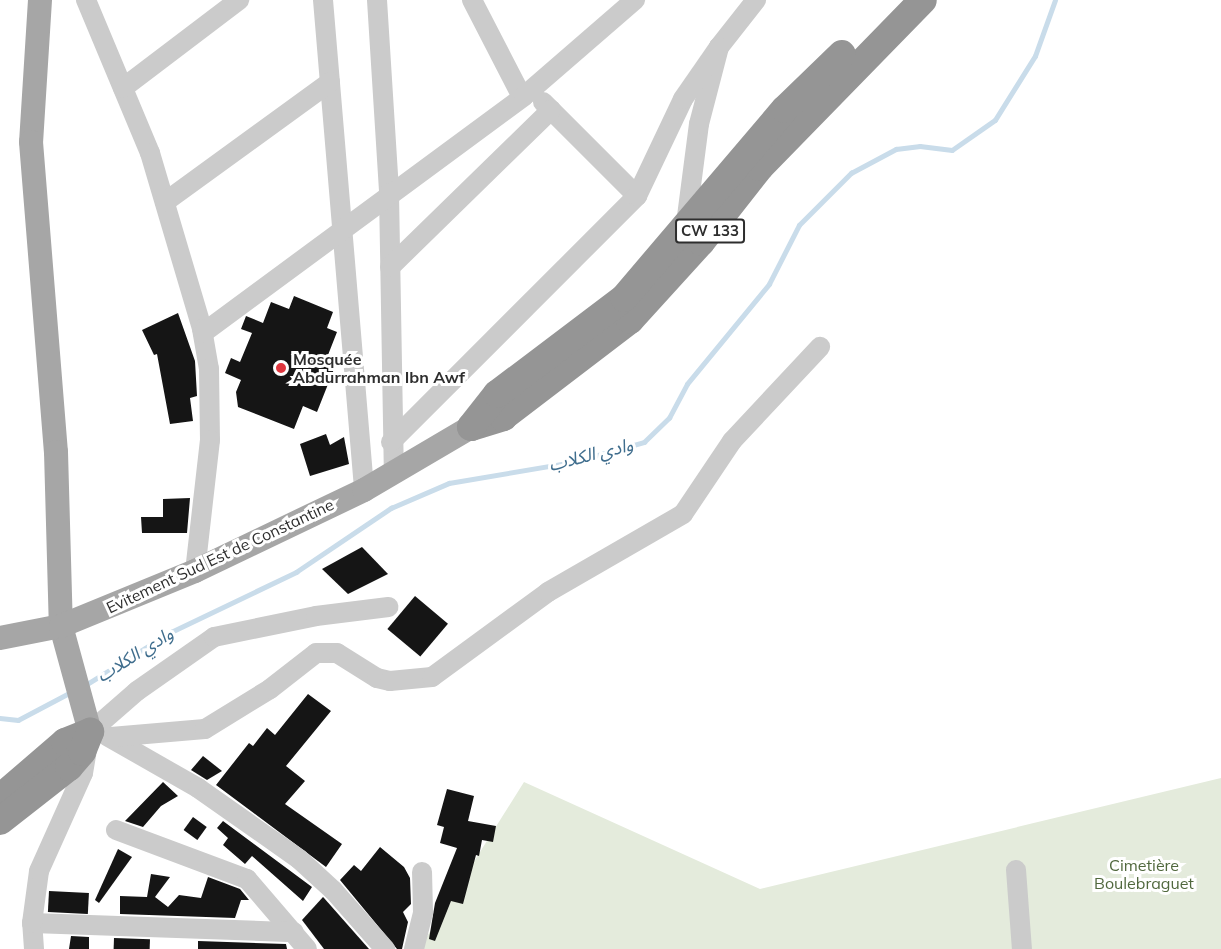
<!DOCTYPE html>
<meta charset="utf-8">
<style>
body{margin:0}
#map{position:relative;width:1221px;height:949px;overflow:hidden;background:#fff;font-family:Mulish,"Noto Sans Arabic",sans-serif}
div>[style]{position:absolute}
.green>*{inset:0;background:#e4ebdc}
.stream>*{height:4.5px;margin:-2.25px;padding:0 2.25px;transform-origin:2.25px;border-radius:2.25px;background:#c9dcea}
.building>*{inset:0;background:#151515;transform-origin:0 0}
.minor>*{height:20px;margin:-10px;padding:0 10px;transform-origin:10px;border-radius:10px;background:#cbcbcb}
.major>*{height:24px;margin:-12px;padding:0 12px;transform-origin:12px;border-radius:12px;background:#a6a6a6}
.highway>*{height:28px;margin:-14px;padding:0 14px;transform-origin:14px;border-radius:14px;background:#959595}
.dots>*{width:16px;height:16px;translate:-50% -50%;box-sizing:border-box;border:3px solid #fff;border-radius:50%}
span{translate:-50% -50%;white-space:nowrap;text-align:center;line-height:1.15;-webkit-text-stroke:6px #fff;paint-order:stroke}
.shield-label span{padding:2px 4px;background:#fff;border:2px solid;border-radius:4px;-webkit-text-stroke-width:0}
.shield-label{font-size:15px;color:#2e2e2e;font-weight:700}
.poi-label{font-size:16px;color:#2e2e2e;font-weight:700}
.left{translate:0 -50%;text-align:left}
.street-label{font-size:16px;color:#2e2e2e}
.park-label{font-size:16px;color:#50683d}
.water-label{font-size:18px;color:#3f6d8d;font-style:italic}
</style>
<div id="map">
<div class="green">
<i style="clip-path:polygon(1221px 778px,1221px 949px,419px 949px,524px 782px,760px 889px)"></i>
</div>
<div class="stream">
<i style="left:84px;top:686px;width:102px;rotate:-31.8deg"></i>
<i style="left:171px;top:632px;width:139px;rotate:-25.6deg"></i>
<i style="left:296px;top:572px;width:115px;rotate:-34deg"></i>
<i style="left:391px;top:508px;width:63px;rotate:-23.3deg"></i>
<i style="left:449px;top:483px;width:126px;rotate:-9.6deg"></i>
<i style="left:573px;top:462px;width:74px;rotate:-15.7deg"></i>
<i style="left:644px;top:442px;width:35px;rotate:-44deg"></i>
<i style="left:669px;top:418px;width:38px;rotate:-62deg"></i>
<i style="left:687px;top:384px;width:129px;rotate:-50.6deg"></i>
<i style="left:769px;top:284px;width:66px;rotate:-63deg"></i>
<i style="left:799px;top:225px;width:74px;rotate:-45deg"></i>
<i style="left:851px;top:173px;width:51px;rotate:-28.1deg"></i>
<i style="left:896px;top:149px;width:24px;rotate:-7deg"></i>
<i style="left:920px;top:146px;width:32px;rotate:7deg"></i>
<i style="left:952px;top:150px;width:52px;rotate:-34.9deg"></i>
<i style="left:995px;top:120px;width:75px;rotate:-58deg"></i>
<i style="left:1035px;top:56px;width:59px;rotate:-70.3deg"></i>
<i style="left:0;top:718px;width:18px;rotate:6deg"></i>
<i style="left:18px;top:720px;width:60px;rotate:-27.8deg"></i>
</div>
<div class="building">
<i style="clip-path:polygon(294px 296px,333px 312px,327px 328px,337px 332px,328px 355px,338px 359px,317px 412px,303px 406px,294px 429px,238px 407px,236px 392px,241px 380px,225px 373px,231px 358px,240px 362px,252px 333px,241px 329px,246px 316px,263px 323px,271px 302px,289px 309px)"></i>
<i style="clip-path:polygon(178px 313px,195px 361px,197px 396px,190px 398px,193px 421px,170px 424px,157px 354px,154px 355px,142px 330px)"></i>
<i style="clip-path:polygon(326px 434px,330px 445px,344px 437px,349px 464px,310px 476px,300px 444px)"></i>
<i style="clip-path:polygon(190px 498px,187px 533px,142px 533px,141px 517px,163px 517px,163px 499px)"></i>
<i style="clip-path:polygon(362px 547px,388px 574px,348px 594px,322px 569px)"></i>
<i style="left:415px;top:596px;width:43px;height:43px;rotate:40deg"></i>
<i style="clip-path:polygon(308px 694px,331px 711px,286px 766px,305px 781px,285px 804px,342px 844px,326px 867px,216px 785px,249px 743px,253px 746px,267px 728px,275px 735px)"></i>
<i style="clip-path:polygon(203px 756px,222px 771px,207px 780px,191px 770px)"></i>
<i style="clip-path:polygon(163px 782px,178px 796px,161px 806px,143px 827px,125px 821px)"></i>
<i style="clip-path:polygon(447px 789px,474px 796px,468px 821px,496px 826px,493px 842px,482px 840px,479px 856px,476px 855px,463px 904px,451px 901px,435px 941px,429px 939px,435px 903px,457px 848px,440px 843px,444px 827px,437px 825px)"></i>
<i style="left:193px;top:817px;width:17px;height:16px;rotate:36deg"></i>
<i style="clip-path:polygon(223px 821px,312px 887px,303px 901px,252px 856px,245px 864px,223px 845px,228px 838px,217px 828px)"></i>
<i style="clip-path:polygon(380px 847px,404px 867px,410px 878px,411px 904px,403px 912px,408px 922px,402px 949px,397px 949px,340px 880px,354px 865px,361px 871px)"></i>
<i style="clip-path:polygon(118px 849px,132px 857px,99px 903px,95px 900px)"></i>
<i style="clip-path:polygon(151px 874px,170px 877px,155px 897px,168px 907px,179px 895px,201px 898px,208px 877px,240px 889px,249px 900px,241px 900px,235px 918px,120px 914px,120px 896px,147px 897px)"></i>
<i style="left:49px;top:891px;width:40px;height:21px;rotate:3deg"></i>
<i style="clip-path:polygon(323px 897px,324px 898px,369px 949px,324px 949px,302px 920px)"></i>
<i style="clip-path:polygon(71px 936px,89px 937px,89px 949px,69px 949px)"></i>
<i style="left:114px;top:938px;width:36px;height:11px;rotate:2deg"></i>
<i style="clip-path:polygon(198px 941px,286px 944px,287px 949px,198px 949px)"></i>
</div>
<div class="minor">
<i style="left:86px;top:0;width:166px;rotate:67.3deg"></i>
<i style="left:150px;top:153px;width:184px;rotate:73.5deg"></i>
<i style="left:202px;top:329px;width:41px;rotate:80.1deg"></i>
<i style="left:209px;top:369px;width:71px;rotate:89.2deg"></i>
<i style="left:210px;top:440px;width:132px;rotate:96.5deg"></i>
<i style="left:323px;top:0;width:492px;rotate:85.2deg"></i>
<i style="left:377px;top:0;width:193px;rotate:86.4deg"></i>
<i style="left:389px;top:193px;width:278px;rotate:89deg"></i>
<i style="left:472px;top:0;width:109px;rotate:62.7deg"></i>
<i style="left:123px;top:88px;width:146px;rotate:-37.2deg"></i>
<i style="left:543px;top:102px;width:133px;rotate:45deg"></i>
<i style="left:165px;top:202px;width:204px;rotate:-36deg"></i>
<i style="left:686px;top:224px;width:101px;rotate:-82.6deg"></i>
<i style="left:699px;top:124px;width:80px;rotate:-75.4deg"></i>
<i style="left:719px;top:47px;width:60px;rotate:-51.8deg"></i>
<i style="left:390px;top:267px;width:225px;rotate:-44.3deg"></i>
<i style="left:203px;top:333px;width:399px;rotate:-36.4deg"></i>
<i style="left:524px;top:96px;width:147px;rotate:-40.9deg"></i>
<i style="left:391px;top:442px;width:348px;rotate:-45deg"></i>
<i style="left:637px;top:196px;width:107px;rotate:-64.6deg"></i>
<i style="left:683px;top:99px;width:63px;rotate:-55.3deg"></i>
<i style="left:107px;top:736px;width:105px;rotate:29.7deg"></i>
<i style="left:198px;top:788px;width:123px;rotate:35.1deg"></i>
<i style="left:299px;top:859px;width:46px;rotate:42.4deg"></i>
<i style="left:333px;top:890px;width:79px;rotate:48.6deg"></i>
<i style="left:111px;top:737px;width:94px;rotate:-4.9deg"></i>
<i style="left:205px;top:729px;width:76px;rotate:-31.6deg"></i>
<i style="left:270px;top:689px;width:58px;rotate:-38deg"></i>
<i style="left:316px;top:653px;width:21px"></i>
<i style="left:337px;top:653px;width:47px;rotate:32deg"></i>
<i style="left:377px;top:678px;width:13px;rotate:13deg"></i>
<i style="left:390px;top:681px;width:42px;rotate:-5.4deg"></i>
<i style="left:432px;top:677px;width:144px;rotate:-36.2deg"></i>
<i style="left:548px;top:592px;width:156px;rotate:-30deg"></i>
<i style="left:683px;top:514px;width:88px;rotate:-56.1deg"></i>
<i style="left:732px;top:441px;width:129px;rotate:-46.9deg"></i>
<i style="left:116px;top:830px;width:140px;rotate:20.5deg"></i>
<i style="left:247px;top:879px;width:92px;rotate:49.4deg"></i>
<i style="left:1016px;top:870px;width:79px;rotate:85.7deg"></i>
<i style="left:32px;top:923px;width:262px;rotate:2deg"></i>
<i style="left:34px;top:949px;width:26px;rotate:-94deg"></i>
<i style="left:32px;top:923px;width:52px;rotate:-82.3deg"></i>
<i style="left:39px;top:871px;width:107px;rotate:-65.8deg"></i>
<i style="left:83px;top:773px;width:42px;rotate:-80.3deg"></i>
<i style="left:90px;top:732px;width:62px;rotate:-41.1deg"></i>
<i style="left:137px;top:691px;width:94px;rotate:-35deg"></i>
<i style="left:214px;top:637px;width:104px;rotate:-11.6deg"></i>
<i style="left:316px;top:616px;width:73px;rotate:-7.1deg"></i>
<i style="left:414px;top:949px;width:38px;rotate:-76deg"></i>
<i style="left:423px;top:912px;width:40px;rotate:-91.4deg"></i>
</div>
<div class="major">
<i style="left:40px;top:0;width:142px;rotate:93.6deg"></i>
<i style="left:31px;top:142px;width:311px;rotate:85.4deg"></i>
<i style="left:56px;top:452px;width:174px;rotate:88.4deg"></i>
<i style="left:61px;top:626px;width:110px;rotate:74.7deg"></i>
<i style="left:0;top:638px;width:62px;rotate:-11.1deg"></i>
<i style="left:61px;top:626px;width:145px;rotate:-22.3deg"></i>
<i style="left:195px;top:571px;width:187px;rotate:-25.6deg"></i>
<i style="left:364px;top:490px;width:124px;rotate:-30.5deg"></i>
</div>
<div class="highway">
<i style="left:471px;top:427px;width:34px;rotate:-17deg"></i>
<i style="left:503px;top:417px;width:160px;rotate:-37.4deg"></i>
<i style="left:630px;top:320px;width:105px;rotate:-47.7deg"></i>
<i style="left:701px;top:242px;width:95px;rotate:-51.8deg"></i>
<i style="left:760px;top:167px;width:233px;rotate:-45.7deg"></i>
<i style="left:471px;top:427px;width:42px;rotate:-51.8deg"></i>
<i style="left:497px;top:394px;width:159px;rotate:-37.1deg"></i>
<i style="left:624px;top:298px;width:248px;rotate:-49.6deg"></i>
<i style="left:785px;top:109px;width:79px;rotate:-44deg"></i>
<i style="left:0;top:798px;width:86px;rotate:-40.7deg"></i>
<i style="left:65px;top:742px;width:27px;rotate:-22deg"></i>
<i style="left:0;top:821px;width:88px;rotate:-38deg"></i>
<i style="left:69px;top:767px;width:20px;rotate:-49deg"></i>
<i style="left:82px;top:752px;width:22px;rotate:-68deg"></i>
</div>
<div class="dots">
<i style="left:281px;top:368px;background:#df363e"></i>
</div>
<div class="shield-label">
<span style="left:710px;top:231px">CW 133</span>
</div>
<div class="poi-label">
<span class="left" style="left:293px;top:368px">Mosquée<br>Abdurrahman Ibn Awf</span>
</div>
<div class="street-label">
<span style="left:220px;top:556px;rotate:-25deg">Evitement Sud Est de Constantine</span>
</div>
<div class="park-label">
<span style="left:1144px;top:874px">Cimetière<br>Boulebraguet</span>
</div>
<div class="water-label">
<span style="left:591px;top:455px;rotate:-14deg">وادي الكلاب</span>
<span style="left:135px;top:655px;rotate:-32deg">وادي الكلاب</span>
</div>
</div>
